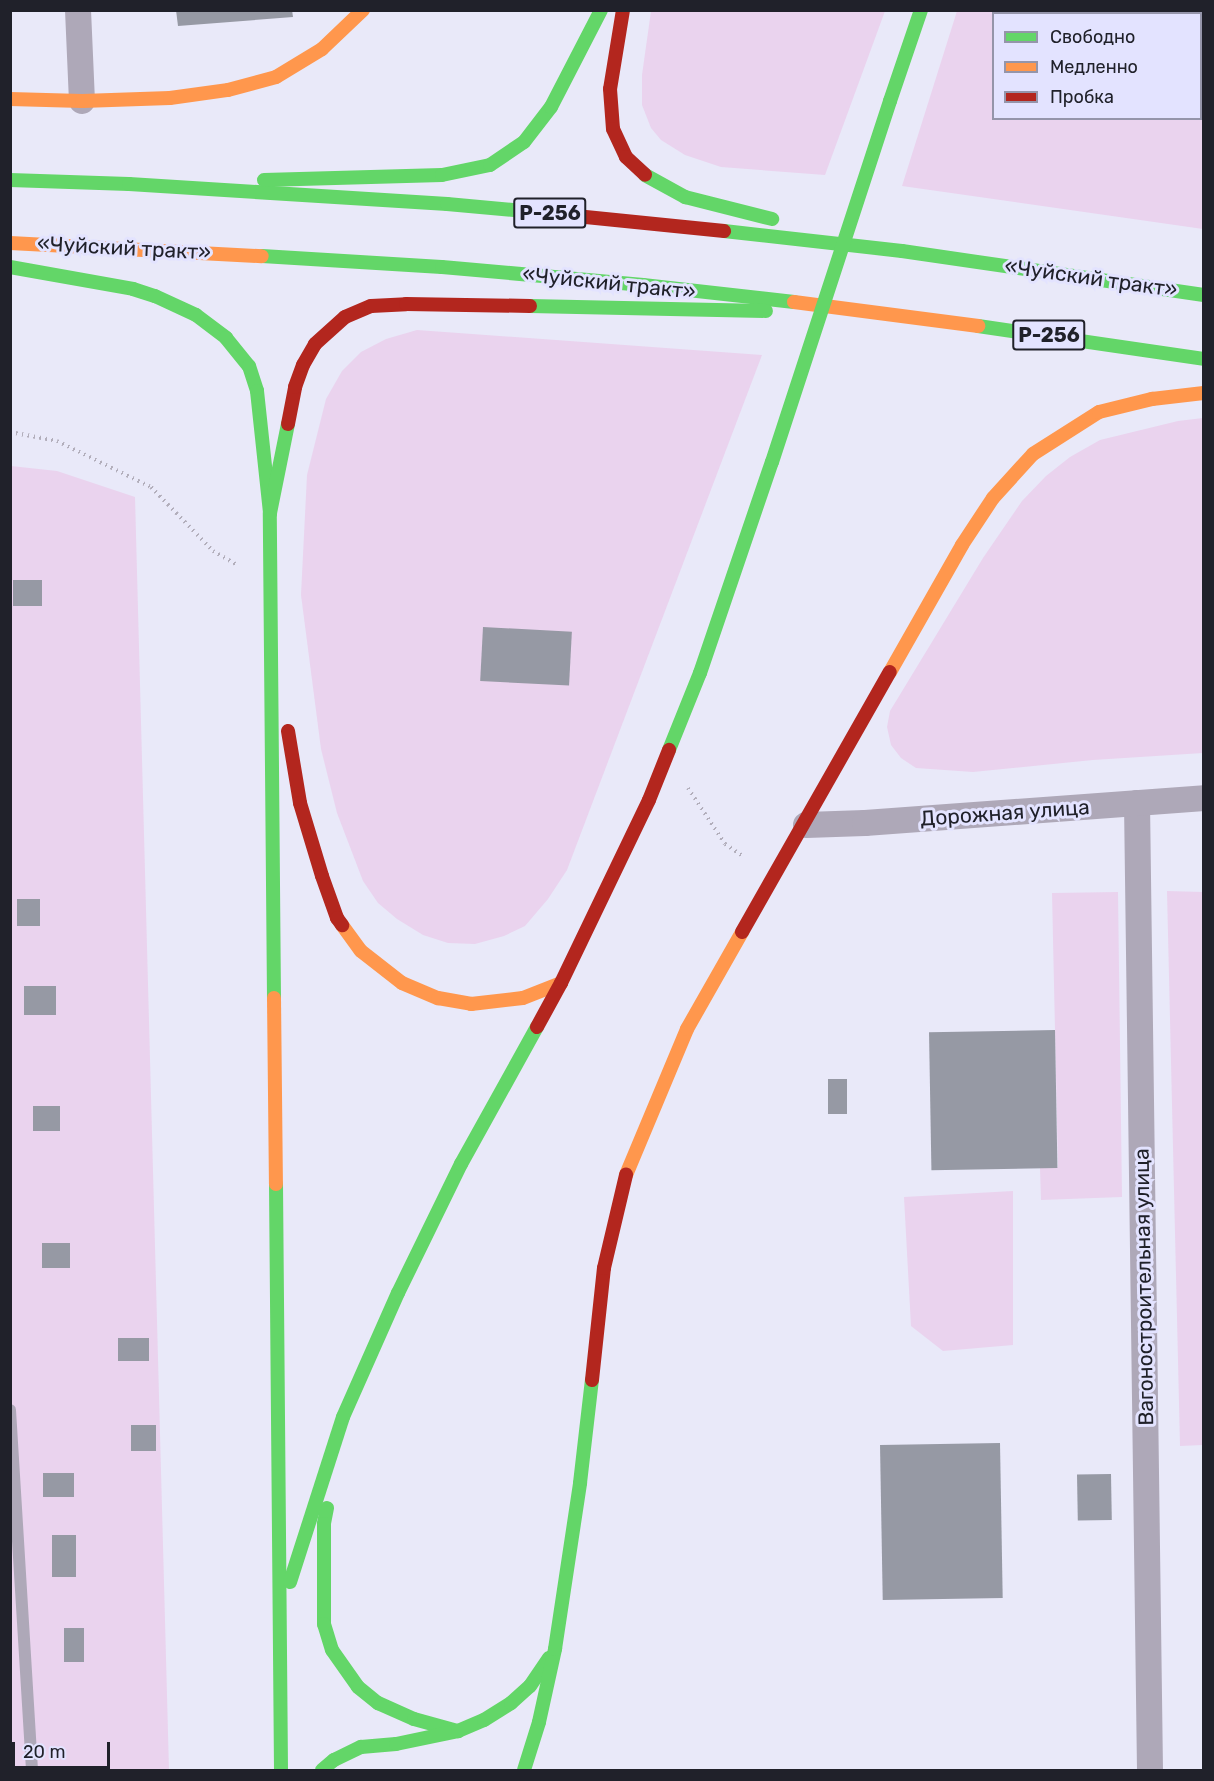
<!DOCTYPE html>
<meta charset="utf-8">
<style>
body{margin:0}
#map{position:relative;width:1214px;height:1781px;overflow:hidden;background:#e9e9f9;font-family:Rubik,sans-serif}
div>[style]{position:absolute}
.green>*{inset:0;background:#ead3ee}
.building>*{inset:0;background:#9699a4;transform-origin:0 0}
.path>*{height:4px;margin-top:-2px;transform-origin:0;background:repeating-linear-gradient(90deg,#b2aebb 0 1.5px,transparent 0 6px)}
.lane>*{height:12px;margin:-6px;padding:0 6px;transform-origin:6px;border-radius:6px;background:#aea8b8}
.street>*{height:26px;margin:-13px;padding:0 13px;transform-origin:13px;border-radius:13px;background:#aea8b8}
.fast>*{height:14px;margin:-7px;padding:0 7px;transform-origin:7px;border-radius:7px;background:#63d668}
.slow>*{height:14px;margin:-7px;padding:0 7px;transform-origin:7px;border-radius:7px;background:#ff974d}
.jam>*{height:14px;margin:-7px;padding:0 7px;transform-origin:7px;border-radius:7px;background:#b3261e}
.fast-bridge>*{height:14px;margin:-7px;padding:0 7px;transform-origin:7px;border-radius:7px;background:#63d668}
span{translate:-50% -50%;white-space:nowrap;text-align:center;line-height:1.15;-webkit-text-stroke:6px #e3e3ff;paint-order:stroke}
.shield-label span{padding:2px 4px;background:#e3e3ff;border:2px solid;border-radius:4px;-webkit-text-stroke-width:0}
.shield-label{font-size:20px;color:#20212a;font-weight:700}
.street-label{font-size:21px;color:#20212a}
.frame{position:absolute;inset:0;border:12px solid #20212a;pointer-events:none}
.legend{position:absolute;left:992px;top:12px;width:210px;height:108px;box-sizing:border-box;background:#e3e3ff;border:2px solid #9595aa;margin:0;padding:8px 10px;list-style:none;font-size:18px;color:#20212a}
.legend li{display:flex;align-items:center;gap:12px;height:30px}
.legend b{width:30px;border:2px solid #9595aa}
.scale{position:absolute;left:12px;top:1742px;width:98px;height:27px;box-sizing:border-box;border:3px solid #20212a;border-top:0;padding-left:8px;font-size:18px;line-height:21px;white-space:nowrap;color:#20212a;-webkit-text-stroke:4px #e3e3ff;paint-order:stroke}
</style>
<div id="map">
<div class="green">
<i style="clip-path:polygon(651px 11px,885px 11px,825px 175px,721px 167px,685px 155px,661px 140px,651px 128px,642px 105px,642px 75px)"></i>
<i style="clip-path:polygon(evenodd,957px 11px,1203px 11px,1203px 229px,902px 186px,957px 11px,994px 14px,1200px 14px,1200px 118px,994px 118px,994px 14px)"></i>
<i style="clip-path:polygon(417px 330px,762px 355px,567px 870px,548px 899px,525px 926px,504px 936px,475px 944px,448px 943px,423px 935px,397px 919px,378px 903px,363px 881px,337px 813px,321px 749px,301px 595px,307px 475px,326px 399px,342px 371px,361px 352px,386px 339px)"></i>
<i style="clip-path:polygon(1203px 418px,1203px 753px,1093px 760px,973px 772px,916px 768px,901px 758px,891px 745px,887px 727px,890px 711px,983px 558px,1022px 501px,1046px 476px,1070px 457px,1100px 440px,1178px 421px)"></i>
<i style="clip-path:polygon(11px 466px,57px 471px,135px 497px,169px 1770px,11px 1770px)"></i>
<i style="clip-path:polygon(1167px 891px,1203px 892px,1203px 1445px,1180px 1446px)"></i>
<i style="clip-path:polygon(1118px 892px,1122px 1197px,1041px 1200px,1040px 1168px,1058px 1167px,1052px 893px)"></i>
<i style="clip-path:polygon(1013px 1191px,1013px 1345px,943px 1351px,911px 1326px,904px 1197px)"></i>
</div>
<div class="building">
<i style="clip-path:polygon(176px 10px,292px 10px,293px 17px,178px 26px)"></i>
<i style="left:13px;top:580px;width:29px;height:26px"></i>
<i style="left:483px;top:627px;width:89px;height:54px;rotate:3deg"></i>
<i style="left:40px;top:899px;width:27px;height:23px;rotate:90deg"></i>
<i style="left:24px;top:986px;width:32px;height:29px"></i>
<i style="left:1055px;top:1030px;width:138px;height:126px;rotate:89deg"></i>
<i style="left:828px;top:1079px;width:19px;height:35px"></i>
<i style="left:60px;top:1106px;width:25px;height:27px;rotate:90deg"></i>
<i style="left:70px;top:1243px;width:25px;height:28px;rotate:90deg"></i>
<i style="left:118px;top:1338px;width:31px;height:23px"></i>
<i style="left:131px;top:1425px;width:25px;height:26px"></i>
<i style="left:1000px;top:1443px;width:155px;height:120px;rotate:89deg"></i>
<i style="left:43px;top:1473px;width:31px;height:24px"></i>
<i style="left:1111px;top:1474px;width:46px;height:34px;rotate:89deg"></i>
<i style="left:52px;top:1535px;width:24px;height:42px"></i>
<i style="left:64px;top:1628px;width:20px;height:34px"></i>
</div>
<div class="path">
<i style="left:10px;top:432px;width:48px;rotate:10.8deg"></i>
<i style="left:57px;top:441px;width:105px;rotate:26.1deg"></i>
<i style="left:151px;top:487px;width:89px;rotate:45.9deg"></i>
<i style="left:213px;top:551px;width:28px;rotate:30deg"></i>
<i style="left:688px;top:788px;width:67px;rotate:56.5deg"></i>
<i style="left:725px;top:844px;width:23px;rotate:34deg"></i>
</div>
<div class="lane">
<i style="left:10px;top:1410px;width:361px;rotate:86.5deg"></i>
</div>
<div class="street">
<i style="left:78px;top:10px;width:91px;rotate:87.5deg"></i>
<i style="left:1137px;top:803px;width:967px;rotate:89.23deg"></i>
<i style="left:806px;top:825px;width:59px;rotate:-1.9deg"></i>
<i style="left:865px;top:823px;width:340px;rotate:-4.2deg"></i>
</div>
<div class="fast">
<i style="left:890px;top:101px;width:96px;rotate:-71.2deg"></i>
<i style="left:645px;top:175px;width:46px;rotate:28.8deg"></i>
<i style="left:685px;top:197px;width:90px;rotate:14.2deg"></i>
<i style="left:10px;top:180px;width:119px;rotate:1.9deg"></i>
<i style="left:129px;top:184px;width:319px;rotate:3.6deg"></i>
<i style="left:447px;top:204px;width:109px;rotate:5.2deg"></i>
<i style="left:264px;top:180px;width:178px;rotate:-1.6deg"></i>
<i style="left:442px;top:175px;width:49px;rotate:-11.8deg"></i>
<i style="left:490px;top:165px;width:41px;rotate:-34.1deg"></i>
<i style="left:524px;top:142px;width:44px;rotate:-52.4deg"></i>
<i style="left:551px;top:107px;width:109px;rotate:-62.7deg"></i>
<i style="left:724px;top:231px;width:179px;rotate:6.4deg"></i>
<i style="left:902px;top:251px;width:305px;rotate:8.3deg"></i>
<i style="left:262px;top:256px;width:180px;rotate:3.5deg"></i>
<i style="left:442px;top:267px;width:202px;rotate:5.1deg"></i>
<i style="left:643px;top:285px;width:152px;rotate:6.4deg"></i>
<i style="left:10px;top:267px;width:125px;rotate:10.1deg"></i>
<i style="left:133px;top:289px;width:23px;rotate:18deg"></i>
<i style="left:155px;top:296px;width:45px;rotate:24.9deg"></i>
<i style="left:196px;top:315px;width:38px;rotate:37deg"></i>
<i style="left:226px;top:338px;width:36px;rotate:51deg"></i>
<i style="left:249px;top:366px;width:26px;rotate:72deg"></i>
<i style="left:257px;top:391px;width:123px;rotate:83.9deg"></i>
<i style="left:530px;top:306px;width:236px;rotate:1.2deg"></i>
<i style="left:978px;top:326px;width:228px;rotate:8.3deg"></i>
<i style="left:669px;top:750px;width:83px;rotate:-68.1deg"></i>
<i style="left:700px;top:673px;width:223px;rotate:-71.2deg"></i>
<i style="left:274px;top:998px;width:485px;rotate:-90.5deg"></i>
<i style="left:270px;top:513px;width:91px;rotate:-78.6deg"></i>
<i style="left:276px;top:1184px;width:586px;rotate:89.51deg"></i>
<i style="left:327px;top:1508px;width:16px;rotate:101deg"></i>
<i style="left:324px;top:1524px;width:100px;rotate:90deg"></i>
<i style="left:324px;top:1624px;width:27px;rotate:73deg"></i>
<i style="left:332px;top:1650px;width:45px;rotate:54.9deg"></i>
<i style="left:358px;top:1687px;width:26px;rotate:39deg"></i>
<i style="left:378px;top:1703px;width:39px;rotate:24deg"></i>
<i style="left:414px;top:1719px;width:46px;rotate:15.3deg"></i>
<i style="left:290px;top:1582px;width:173px;rotate:-72.2deg"></i>
<i style="left:343px;top:1417px;width:136px;rotate:-66.1deg"></i>
<i style="left:398px;top:1293px;width:144px;rotate:-64deg"></i>
<i style="left:461px;top:1164px;width:157px;rotate:-61deg"></i>
<i style="left:322px;top:1770px;width:16px;rotate:-40deg"></i>
<i style="left:334px;top:1760px;width:30px;rotate:-26deg"></i>
<i style="left:361px;top:1747px;width:35px;rotate:-5deg"></i>
<i style="left:396px;top:1744px;width:63px;rotate:-11.8deg"></i>
<i style="left:458px;top:1731px;width:28px;rotate:-23deg"></i>
<i style="left:484px;top:1720px;width:32px;rotate:-32deg"></i>
<i style="left:511px;top:1703px;width:25px;rotate:-42deg"></i>
<i style="left:530px;top:1686px;width:34px;rotate:-56deg"></i>
<i style="left:524px;top:1770px;width:50px;rotate:-72.6deg"></i>
<i style="left:539px;top:1722px;width:75px;rotate:-77.6deg"></i>
<i style="left:555px;top:1649px;width:168px;rotate:-81.4deg"></i>
<i style="left:580px;top:1483px;width:104px;rotate:-83.4deg"></i>
</div>
<div class="slow">
<i style="left:10px;top:99px;width:72px;rotate:1.6deg"></i>
<i style="left:82px;top:101px;width:88px;rotate:-2deg"></i>
<i style="left:170px;top:98px;width:59px;rotate:-7.9deg"></i>
<i style="left:228px;top:90px;width:50px;rotate:-15.2deg"></i>
<i style="left:276px;top:77px;width:54px;rotate:-31.3deg"></i>
<i style="left:322px;top:49px;width:57px;rotate:-43.6deg"></i>
<i style="left:10px;top:243px;width:252px;rotate:3deg"></i>
<i style="left:794px;top:302px;width:186px;rotate:7.4deg"></i>
<i style="left:890px;top:672px;width:146px;rotate:-60.4deg"></i>
<i style="left:962px;top:545px;width:56px;rotate:-56.6deg"></i>
<i style="left:993px;top:498px;width:59px;rotate:-47.7deg"></i>
<i style="left:1033px;top:454px;width:78px;rotate:-32.5deg"></i>
<i style="left:1099px;top:412px;width:55px;rotate:-13.8deg"></i>
<i style="left:1152px;top:399px;width:52px;rotate:-6.6deg"></i>
<i style="left:342px;top:925px;width:32px;rotate:54deg"></i>
<i style="left:361px;top:951px;width:52px;rotate:38deg"></i>
<i style="left:402px;top:983px;width:39px;rotate:23deg"></i>
<i style="left:438px;top:998px;width:34px;rotate:10deg"></i>
<i style="left:471px;top:1004px;width:52px;rotate:-6.6deg"></i>
<i style="left:523px;top:998px;width:41px;rotate:-21.5deg"></i>
<i style="left:274px;top:998px;width:186px;rotate:89.4deg"></i>
<i style="left:626px;top:1175px;width:158px;rotate:-67.3deg"></i>
<i style="left:687px;top:1029px;width:112px;rotate:-60.4deg"></i>
</div>
<div class="jam">
<i style="left:623px;top:10px;width:80px;rotate:99.3deg"></i>
<i style="left:610px;top:89px;width:40px;rotate:85.7deg"></i>
<i style="left:613px;top:129px;width:31px;rotate:65deg"></i>
<i style="left:626px;top:157px;width:26px;rotate:43deg"></i>
<i style="left:556px;top:214px;width:169px;rotate:5.8deg"></i>
<i style="left:288px;top:424px;width:38px;rotate:-79deg"></i>
<i style="left:295px;top:387px;width:23px;rotate:-70deg"></i>
<i style="left:303px;top:365px;width:24px;rotate:-60deg"></i>
<i style="left:315px;top:344px;width:40px;rotate:-42deg"></i>
<i style="left:345px;top:317px;width:28px;rotate:-23deg"></i>
<i style="left:371px;top:306px;width:35px;rotate:-3deg"></i>
<i style="left:406px;top:304px;width:124px;rotate:0.9deg"></i>
<i style="left:288px;top:731px;width:73px;rotate:80.5deg"></i>
<i style="left:300px;top:803px;width:76px;rotate:73.2deg"></i>
<i style="left:322px;top:876px;width:45px;rotate:70.3deg"></i>
<i style="left:337px;top:918px;width:9px;rotate:54deg"></i>
<i style="left:742px;top:932px;width:299px;rotate:-60.4deg"></i>
<i style="left:537px;top:1027px;width:50px;rotate:-61.4deg"></i>
<i style="left:561px;top:983px;width:203px;rotate:-64.3deg"></i>
<i style="left:649px;top:800px;width:54px;rotate:-68.2deg"></i>
<i style="left:592px;top:1380px;width:113px;rotate:-83.9deg"></i>
<i style="left:604px;top:1268px;width:96px;rotate:-76.7deg"></i>
</div>
<div class="fast-bridge">
<i style="left:772px;top:462px;width:380px;rotate:-71.9deg"></i>
</div>
<div class="shield-label">
<span style="left:550px;top:213px">Р-256</span>
<span style="left:1049px;top:335px">Р-256</span>
</div>
<div class="street-label">
<span style="left:124px;top:248px;rotate:3deg">«Чуйский тракт»</span>
<span style="left:1091px;top:278px;rotate:8deg">«Чуйский тракт»</span>
<span style="left:609px;top:283px;rotate:6deg">«Чуйский тракт»</span>
<span style="left:1005px;top:813px;rotate:-4deg">Дорожная улица</span>
<span style="left:1144px;top:1287px;rotate:-91deg">Вагоностроительная улица</span>
</div>
<div class="frame"></div>
<ul class="legend">
<li><b style="height:8px;background:#63d668"></b>Свободно</li>
<li><b style="height:8px;background:#ff974d"></b>Медленно</li>
<li><b style="height:8px;background:#b3261e"></b>Пробка</li>
</ul>
<div class="scale">20 m</div>
</div>
